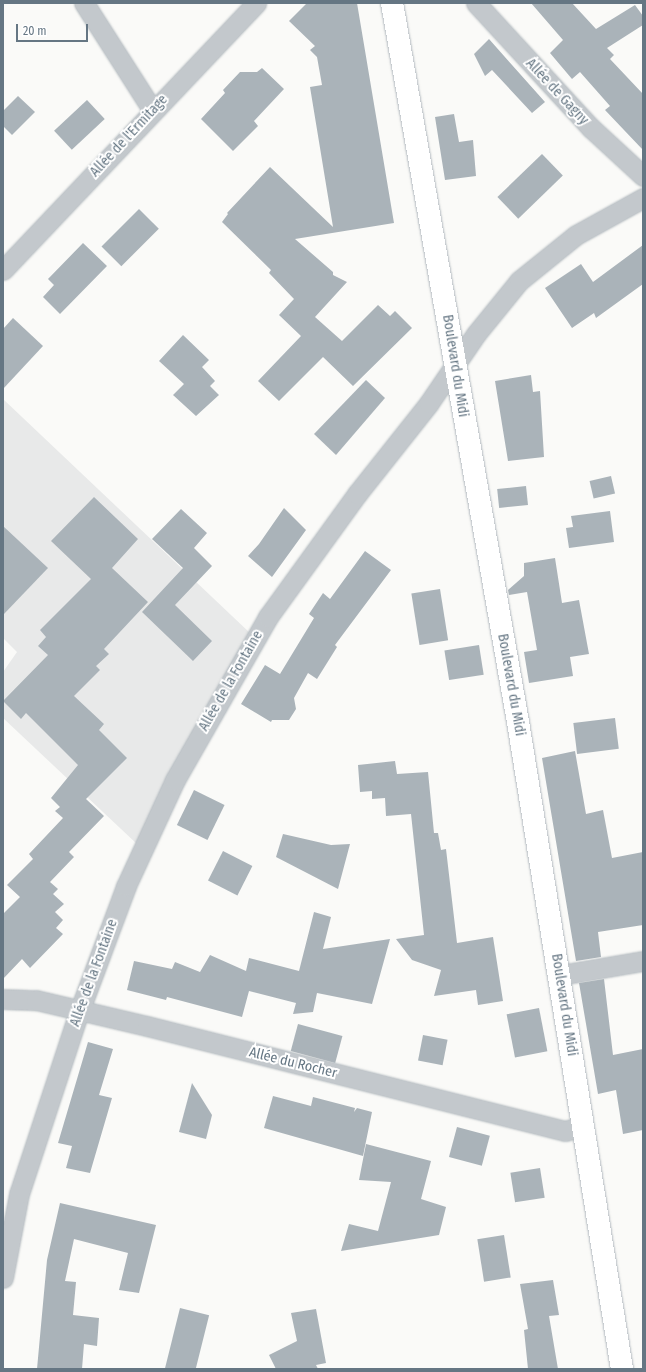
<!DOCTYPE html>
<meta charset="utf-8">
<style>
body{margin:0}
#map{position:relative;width:646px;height:1372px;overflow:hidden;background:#fafaf8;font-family:"Fira Sans Condensed",sans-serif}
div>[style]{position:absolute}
.built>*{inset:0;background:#e8e9e9}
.building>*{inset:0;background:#aab3b9;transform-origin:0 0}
.roads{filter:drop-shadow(0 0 1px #b3babf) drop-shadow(0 0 1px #b3babf)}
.street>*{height:19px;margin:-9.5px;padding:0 9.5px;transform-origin:9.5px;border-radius:9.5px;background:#c3c8cc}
.secondary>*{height:22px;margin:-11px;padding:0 11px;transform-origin:11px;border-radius:11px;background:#fff}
span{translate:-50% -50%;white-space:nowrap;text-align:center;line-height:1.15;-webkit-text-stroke:4px #fff;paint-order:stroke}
.street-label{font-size:14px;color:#657683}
.frame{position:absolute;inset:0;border:4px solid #657683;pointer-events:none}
.scale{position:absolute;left:16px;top:24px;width:72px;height:18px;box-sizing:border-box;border:2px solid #657683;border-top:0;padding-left:5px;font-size:12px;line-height:14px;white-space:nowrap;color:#657683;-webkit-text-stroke:3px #fff;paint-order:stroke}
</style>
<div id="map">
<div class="built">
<i style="clip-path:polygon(3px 399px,250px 633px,137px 844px,3px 718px,3px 672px,17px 652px,3px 638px)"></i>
</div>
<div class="building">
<i style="clip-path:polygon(307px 3px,357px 3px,394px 223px,295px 239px,333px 272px,333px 275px,347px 282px,315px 317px,342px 341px,378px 305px,390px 316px,395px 311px,412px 328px,353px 386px,323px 357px,279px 401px,258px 381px,301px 336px,279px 315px,294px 299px,269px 273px,271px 270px,222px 222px,228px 214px,227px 213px,270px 167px,333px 227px,310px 87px,322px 85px,317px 57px,310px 50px,315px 46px,289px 21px)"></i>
<i style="clip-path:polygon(531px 3px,572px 3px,596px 29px,635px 5px,643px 16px,643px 25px,607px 48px,614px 55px,610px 59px,643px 94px,643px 150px,605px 110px,610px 106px,580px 72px,572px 79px,550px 53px,563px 40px)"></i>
<i style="clip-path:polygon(489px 39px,545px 102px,532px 113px,492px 70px,485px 76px,474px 54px)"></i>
<i style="clip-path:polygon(262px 68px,284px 89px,254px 121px,258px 126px,233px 151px,201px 119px,225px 93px,223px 90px,240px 72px,257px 72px)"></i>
<i style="clip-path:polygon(18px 96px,35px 112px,12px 135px,3px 126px,3px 111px)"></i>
<i style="left:87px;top:100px;width:26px;height:45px;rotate:47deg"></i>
<i style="clip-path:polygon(454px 114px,459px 142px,473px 140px,476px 176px,445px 180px,435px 117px)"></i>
<i style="left:542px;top:154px;width:30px;height:62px;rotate:46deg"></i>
<i style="left:139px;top:209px;width:28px;height:53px;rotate:45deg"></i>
<i style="clip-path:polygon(83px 243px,107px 266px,60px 314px,43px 297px,54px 285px,48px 279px)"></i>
<i style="clip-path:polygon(643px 245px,643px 284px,596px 318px,594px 313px,572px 328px,545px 288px,581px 264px,593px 282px)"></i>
<i style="clip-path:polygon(13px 318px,43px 346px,3px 389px,3px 329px)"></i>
<i style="clip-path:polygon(183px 335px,209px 360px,202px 367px,215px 381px,210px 386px,219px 395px,196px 416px,173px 395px,184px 384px,159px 361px)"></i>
<i style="clip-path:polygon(531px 375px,533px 392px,540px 391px,544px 457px,508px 461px,495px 381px)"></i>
<i style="clip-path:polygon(366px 380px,385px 398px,336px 455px,314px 434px)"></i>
<i style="left:611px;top:476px;width:18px;height:22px;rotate:77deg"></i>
<i style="left:526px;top:486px;width:19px;height:29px;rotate:84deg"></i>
<i style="clip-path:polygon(94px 497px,138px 539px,112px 568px,148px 602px,104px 649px,109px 654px,96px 666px,100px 670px,74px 696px,104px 724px,99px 730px,127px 758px,86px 799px,104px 816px,69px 852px,74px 857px,50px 882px,58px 889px,53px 894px,64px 904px,55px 912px,63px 920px,56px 928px,63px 934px,30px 968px,22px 959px,3px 979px,3px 914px,20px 897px,7px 885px,33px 859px,29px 854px,63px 818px,55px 811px,60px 807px,51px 798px,78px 765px,26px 713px,21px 719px,3px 701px,48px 655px,38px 646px,46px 637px,40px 630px,91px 579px,51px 541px)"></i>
<i style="clip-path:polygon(284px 508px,306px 530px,272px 577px,248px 556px,259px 544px)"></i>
<i style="clip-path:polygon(181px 509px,207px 533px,194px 548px,212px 566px,175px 605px,212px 641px,193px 661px,142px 612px,183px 568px,152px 539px)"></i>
<i style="clip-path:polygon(610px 511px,614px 542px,569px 548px,566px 528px,573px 527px,571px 516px)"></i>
<i style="clip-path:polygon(3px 526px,48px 568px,3px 615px)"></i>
<i style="clip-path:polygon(365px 551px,391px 570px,335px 645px,337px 647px,317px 679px,308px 673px,294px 698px,296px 709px,289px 720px,272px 720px,271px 722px,241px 704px,265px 665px,280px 674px,314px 618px,309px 614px,323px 593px,330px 599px)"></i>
<i style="clip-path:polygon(555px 558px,562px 603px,579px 600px,589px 654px,570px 657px,573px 676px,529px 683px,524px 652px,537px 650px,527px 592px,509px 595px,508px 590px,524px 576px,524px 563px)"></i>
<i style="left:440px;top:589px;width:52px;height:29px;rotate:81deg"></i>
<i style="left:479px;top:645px;width:30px;height:35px;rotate:81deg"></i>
<i style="left:615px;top:718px;width:31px;height:42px;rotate:83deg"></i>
<i style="clip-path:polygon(575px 751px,586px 814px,603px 810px,612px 858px,643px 852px,643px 925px,598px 932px,601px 957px,576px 961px,542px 758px)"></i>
<i style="clip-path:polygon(395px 761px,397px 774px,428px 772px,434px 833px,438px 833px,441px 850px,446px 849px,457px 943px,493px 937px,503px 1001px,478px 1005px,476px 990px,434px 996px,441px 970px,412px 960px,396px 939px,424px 935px,411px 814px,386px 816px,385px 798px,372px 799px,372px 791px,360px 792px,358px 765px)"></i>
<i style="left:194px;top:790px;width:34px;height:39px;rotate:26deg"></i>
<i style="clip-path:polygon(283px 834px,331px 845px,350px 844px,338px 889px,276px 857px)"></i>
<i style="left:223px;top:851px;width:33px;height:33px;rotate:27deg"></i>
<i style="clip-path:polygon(314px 912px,331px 917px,323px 949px,390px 939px,372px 1004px,317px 993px,313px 1012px,293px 1014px,296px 1003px,249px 991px,242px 1017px,167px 997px,166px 1000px,127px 990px,134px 961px,172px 969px,175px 962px,200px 972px,210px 955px,246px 971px,249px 958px,299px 971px)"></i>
<i style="clip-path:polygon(604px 979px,613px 1055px,643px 1049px,643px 1130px,623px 1134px,616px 1090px,598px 1094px,579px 983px)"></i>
<i style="left:539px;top:1008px;width:44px;height:33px;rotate:79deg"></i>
<i style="left:298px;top:1024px;width:46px;height:28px;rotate:15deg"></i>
<i style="left:423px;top:1035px;width:25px;height:26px;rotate:11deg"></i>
<i style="clip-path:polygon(88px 1042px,113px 1049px,99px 1095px,112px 1098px,90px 1173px,66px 1168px,72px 1146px,58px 1143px)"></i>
<i style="clip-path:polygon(192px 1083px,212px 1115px,206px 1139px,179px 1132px)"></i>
<i style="clip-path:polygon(273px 1096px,311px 1106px,313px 1097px,355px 1108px,354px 1112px,357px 1108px,372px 1112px,363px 1156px,264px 1128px)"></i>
<i style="left:457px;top:1127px;width:34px;height:31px;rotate:15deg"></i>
<i style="clip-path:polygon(366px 1144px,431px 1161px,421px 1199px,446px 1207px,439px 1235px,341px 1251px,349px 1224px,378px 1231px,391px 1182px,359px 1180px)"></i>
<i style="left:540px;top:1168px;width:30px;height:30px;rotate:81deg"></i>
<i style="clip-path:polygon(60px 1203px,156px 1225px,139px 1293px,119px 1290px,128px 1253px,74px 1239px,65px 1281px,76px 1282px,73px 1315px,99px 1318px,97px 1346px,84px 1344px,82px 1369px,37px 1369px,47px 1260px)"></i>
<i style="left:504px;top:1235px;width:43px;height:27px;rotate:81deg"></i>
<i style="clip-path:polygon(553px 1280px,559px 1315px,549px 1316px,558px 1369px,528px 1369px,524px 1330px,528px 1329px,520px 1284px)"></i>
<i style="left:180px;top:1308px;width:30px;height:62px;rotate:14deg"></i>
<i style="clip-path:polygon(316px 1309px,326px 1363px,316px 1365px,318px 1369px,276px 1369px,269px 1355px,297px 1341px,291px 1313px)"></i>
</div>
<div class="roads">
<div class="street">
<i style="left:84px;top:3px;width:128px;rotate:57.4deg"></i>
<i style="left:476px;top:3px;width:170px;rotate:47.4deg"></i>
<i style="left:591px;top:128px;width:71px;rotate:42.7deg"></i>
<i style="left:3px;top:270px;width:368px;rotate:-46.5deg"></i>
<i style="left:560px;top:975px;width:84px;rotate:-9.6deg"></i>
<i style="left:3px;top:999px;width:33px;rotate:2deg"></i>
<i style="left:36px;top:1000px;width:114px;rotate:13.2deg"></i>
<i style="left:147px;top:1026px;width:431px;rotate:14.1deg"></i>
<i style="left:565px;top:1131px;width:18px;rotate:-16deg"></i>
<i style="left:3px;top:1278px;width:86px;rotate:-79.2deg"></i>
<i style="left:19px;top:1194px;width:192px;rotate:-71.8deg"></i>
<i style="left:79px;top:1012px;width:134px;rotate:-69.5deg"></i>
<i style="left:126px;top:886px;width:117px;rotate:-65.2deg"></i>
<i style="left:175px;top:780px;width:188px;rotate:-60.3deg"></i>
<i style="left:268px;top:617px;width:152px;rotate:-54.1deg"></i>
<i style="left:357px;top:494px;width:116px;rotate:-51.6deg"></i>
<i style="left:429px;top:403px;width:83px;rotate:-55.7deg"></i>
<i style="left:476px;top:334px;width:68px;rotate:-50.9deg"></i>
<i style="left:519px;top:281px;width:73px;rotate:-38.9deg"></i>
<i style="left:576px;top:235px;width:77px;rotate:-28.9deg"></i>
</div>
<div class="secondary">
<i style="left:392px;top:3px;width:730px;rotate:80.06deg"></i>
<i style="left:518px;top:722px;width:655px;rotate:80.87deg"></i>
</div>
</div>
<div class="street-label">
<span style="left:557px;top:92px;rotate:47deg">Allée de Gagny</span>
<span style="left:129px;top:136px;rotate:-47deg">Allée de l'Ermitage</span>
<span style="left:455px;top:366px;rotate:81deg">Boulevard du Midi</span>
<span style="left:231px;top:681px;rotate:-60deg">Allée de la Fontaine</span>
<span style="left:511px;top:685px;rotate:80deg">Boulevard du Midi</span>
<span style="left:94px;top:973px;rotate:-70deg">Allée de la Fontaine</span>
<span style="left:564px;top:1005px;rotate:81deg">Boulevard du Midi</span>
<span style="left:293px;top:1063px;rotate:14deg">Allée du Rocher</span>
</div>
<div class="frame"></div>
<div class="scale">20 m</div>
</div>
